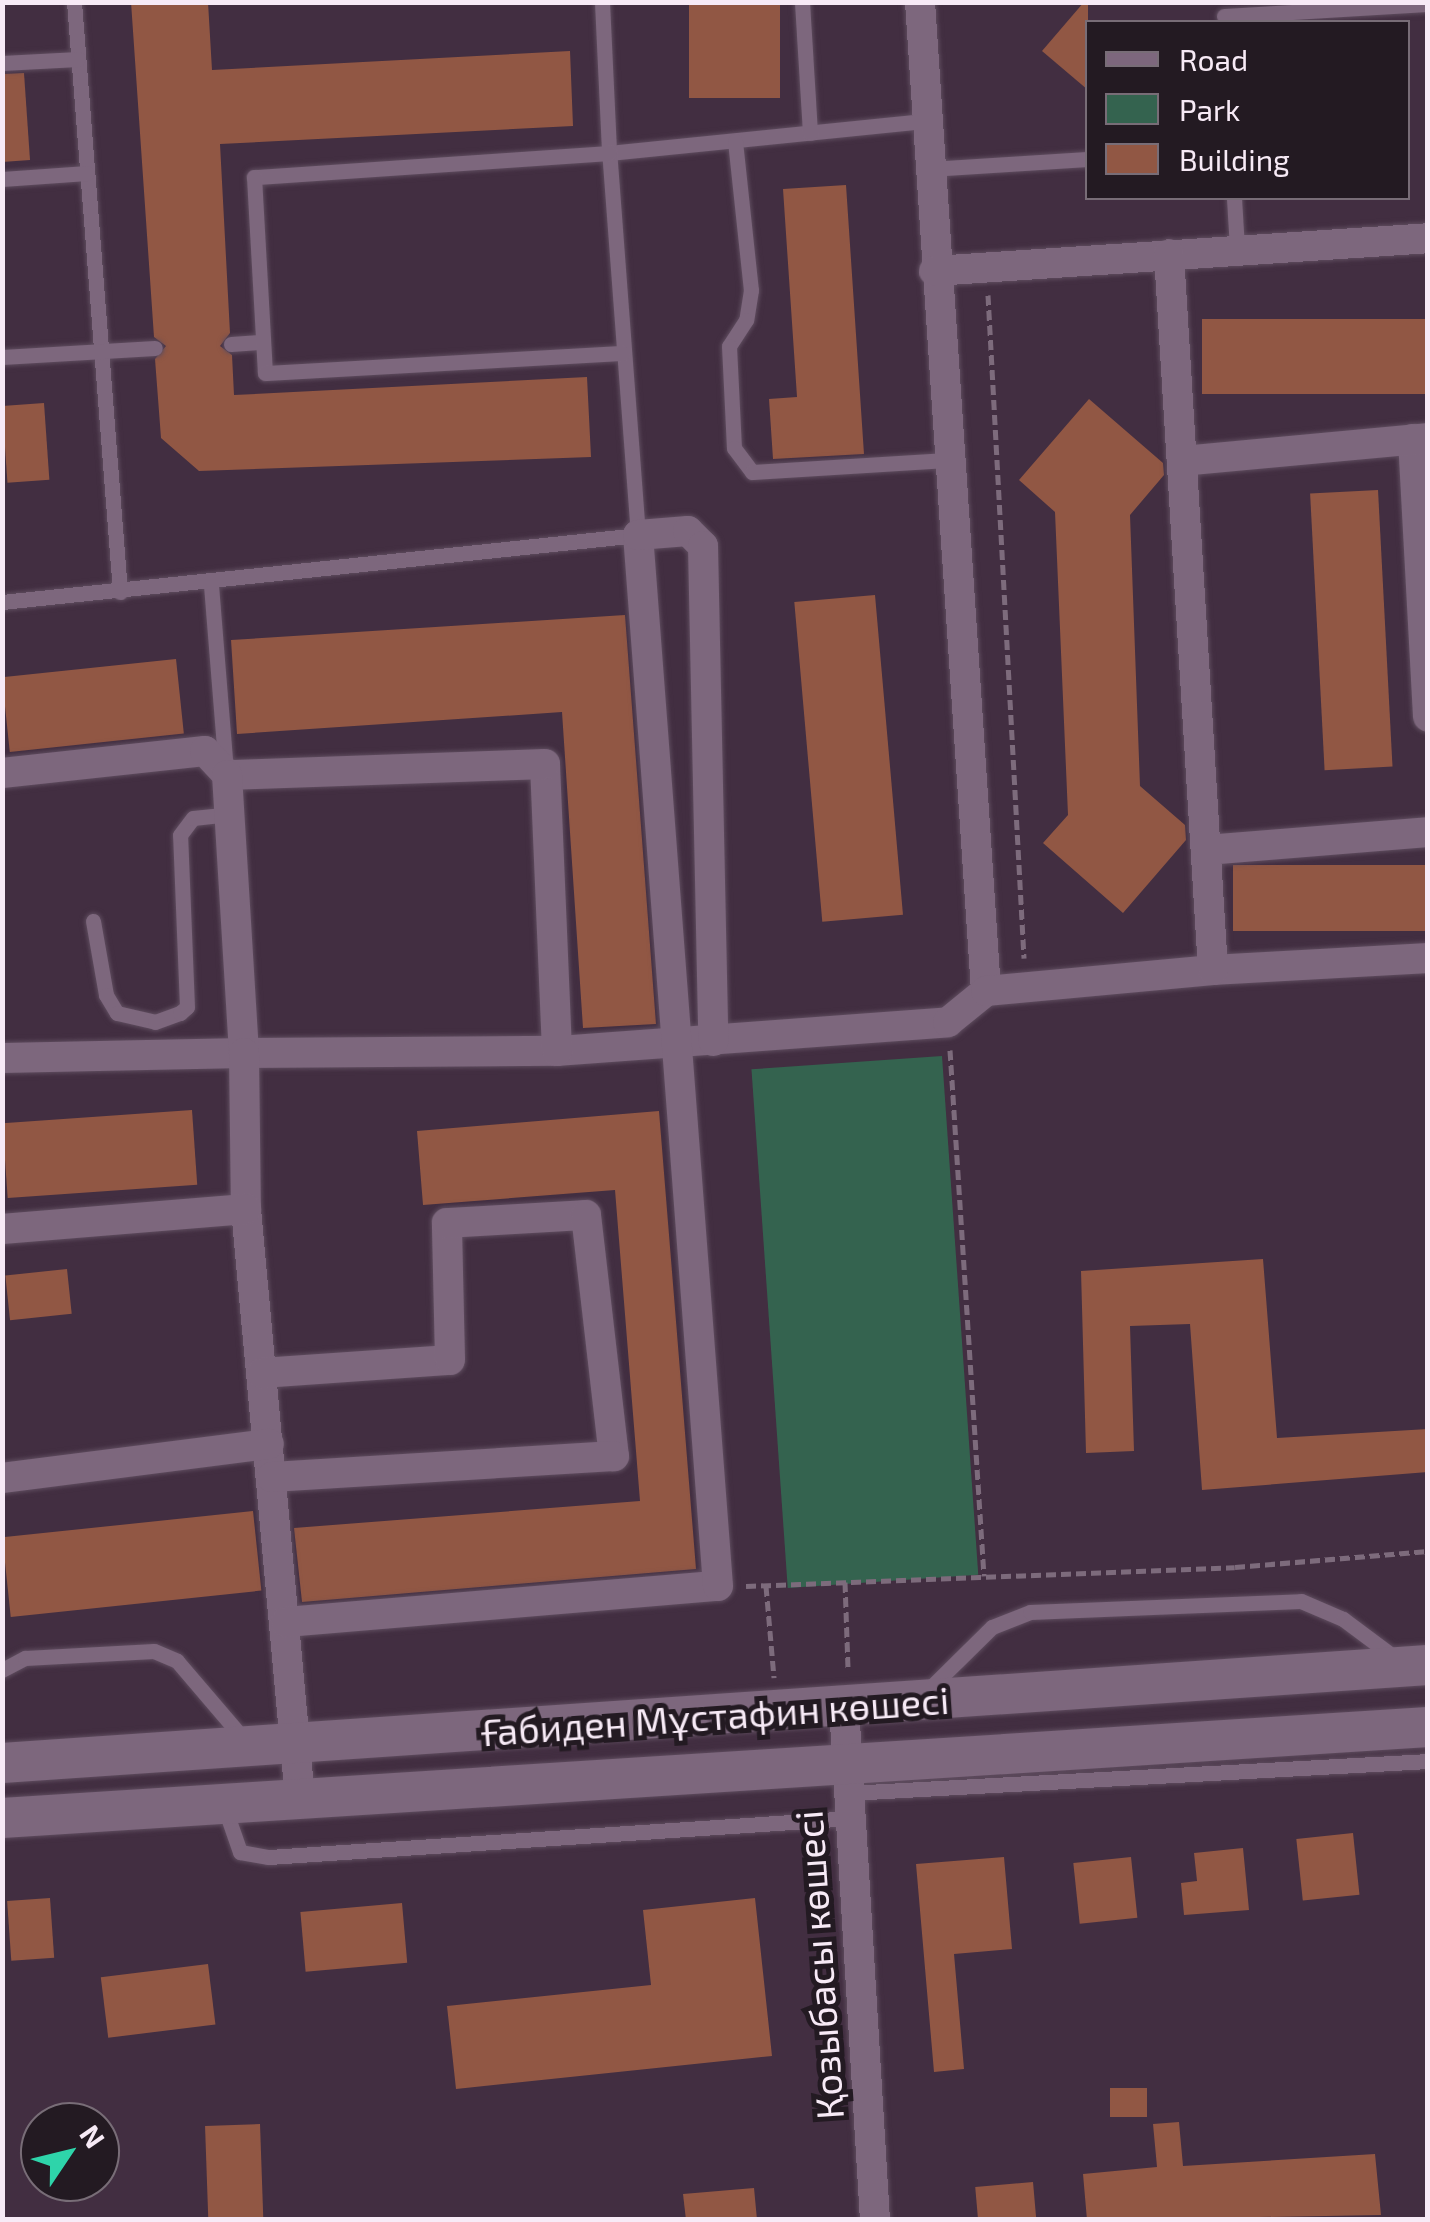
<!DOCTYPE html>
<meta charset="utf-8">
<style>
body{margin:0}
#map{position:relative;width:1430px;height:2222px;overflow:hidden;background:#422e41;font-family:"Exo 2",sans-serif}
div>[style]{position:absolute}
.green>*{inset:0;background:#34634f;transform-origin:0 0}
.building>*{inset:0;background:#915744;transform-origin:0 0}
.path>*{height:5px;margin-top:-2.5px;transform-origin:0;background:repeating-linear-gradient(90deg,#7d6b7c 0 10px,transparent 0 15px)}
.roads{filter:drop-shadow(0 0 2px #5e4c5e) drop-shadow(0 0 2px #5e4c5e)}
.service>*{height:15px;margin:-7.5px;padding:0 7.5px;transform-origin:7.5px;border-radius:7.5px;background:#7d677d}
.minor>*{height:30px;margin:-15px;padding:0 15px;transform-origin:15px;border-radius:15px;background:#7d677d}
.tertiary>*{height:40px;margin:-20px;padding:0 20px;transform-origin:20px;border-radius:20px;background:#7d677d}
span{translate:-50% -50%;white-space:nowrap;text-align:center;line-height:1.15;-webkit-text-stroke:10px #231a22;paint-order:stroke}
.street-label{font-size:38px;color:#f7eaf6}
.frame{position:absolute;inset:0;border:5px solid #f7eaf6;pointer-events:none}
.legend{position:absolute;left:1085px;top:20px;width:325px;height:180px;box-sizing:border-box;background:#231a22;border:2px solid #786d77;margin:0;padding:12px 18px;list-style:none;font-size:30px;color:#f7eaf6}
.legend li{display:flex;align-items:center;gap:20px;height:50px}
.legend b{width:50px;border:2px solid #786d77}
.north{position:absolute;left:20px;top:2102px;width:100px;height:100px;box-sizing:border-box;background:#231a22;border:2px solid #786d77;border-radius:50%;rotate:55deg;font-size:28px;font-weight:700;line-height:40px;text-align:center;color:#f7eaf6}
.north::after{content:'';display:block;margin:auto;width:35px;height:45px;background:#2ed4aa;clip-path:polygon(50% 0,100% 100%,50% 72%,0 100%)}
</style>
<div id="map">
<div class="green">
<i style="left:942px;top:1056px;width:520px;height:191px;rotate:86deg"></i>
</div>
<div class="building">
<i style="clip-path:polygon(131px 2px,208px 2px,212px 70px,570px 51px,573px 126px,220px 144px,230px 333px,220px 346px,232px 355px,234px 395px,587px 377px,591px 457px,199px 471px,161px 438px,155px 359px,166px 346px,154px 337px)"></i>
<i style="left:689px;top:2px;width:91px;height:96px"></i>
<i style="clip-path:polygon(1084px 2px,1088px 2px,1088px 90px,1042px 51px)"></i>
<i style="clip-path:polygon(24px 73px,30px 160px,2px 162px,2px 74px)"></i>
<i style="clip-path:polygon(846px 185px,864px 454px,773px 459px,769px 399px,797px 397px,783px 189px)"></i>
<i style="left:1428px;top:319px;width:75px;height:226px;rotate:90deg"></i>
<i style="clip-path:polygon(1089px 399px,1163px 463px,1164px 475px,1130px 515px,1140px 786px,1185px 825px,1186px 840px,1123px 913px,1043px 843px,1068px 815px,1055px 512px,1019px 480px)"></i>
<i style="left:44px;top:403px;width:77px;height:42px;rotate:86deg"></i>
<i style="left:1378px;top:490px;width:277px;height:68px;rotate:87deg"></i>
<i style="left:875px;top:595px;width:321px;height:81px;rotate:85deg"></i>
<i style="clip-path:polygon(625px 615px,656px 1024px,583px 1028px,562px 712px,237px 734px,231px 640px)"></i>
<i style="left:176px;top:659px;width:75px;height:175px;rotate:84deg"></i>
<i style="left:1428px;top:865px;width:66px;height:195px;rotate:90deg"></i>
<i style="left:192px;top:1110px;width:75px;height:190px;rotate:86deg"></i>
<i style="clip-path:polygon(659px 1111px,696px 1569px,302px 1602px,294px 1528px,640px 1501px,615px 1190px,423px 1205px,417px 1131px)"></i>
<i style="clip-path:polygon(1263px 1259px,1277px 1438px,1428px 1429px,1428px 1472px,1202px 1490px,1190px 1324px,1130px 1326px,1134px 1451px,1086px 1453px,1081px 1271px)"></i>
<i style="left:67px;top:1269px;width:45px;height:62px;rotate:84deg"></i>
<i style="left:253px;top:1511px;width:80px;height:252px;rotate:84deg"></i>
<i style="left:1353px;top:1833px;width:62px;height:57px;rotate:84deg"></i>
<i style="clip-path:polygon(1243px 1848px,1249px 1910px,1184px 1915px,1181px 1883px,1197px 1881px,1194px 1853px)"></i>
<i style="clip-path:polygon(1004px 1857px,1012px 1949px,954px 1954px,964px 2069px,934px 2072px,916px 1864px)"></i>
<i style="left:1131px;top:1857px;width:61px;height:58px;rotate:84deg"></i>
<i style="left:50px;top:1898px;width:60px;height:43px;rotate:86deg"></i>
<i style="clip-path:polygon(755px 1898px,772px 2056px,456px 2089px,447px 2006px,651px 1985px,643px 1910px)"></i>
<i style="left:402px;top:1903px;width:60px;height:102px;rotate:85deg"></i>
<i style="left:208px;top:1964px;width:61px;height:108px;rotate:83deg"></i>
<i style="left:1110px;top:2088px;width:37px;height:29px"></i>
<i style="clip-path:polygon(1179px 2122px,1183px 2166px,1375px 2154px,1381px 2215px,1087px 2220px,1083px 2174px,1157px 2167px,1153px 2124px)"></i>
<i style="left:260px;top:2124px;width:96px;height:55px;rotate:88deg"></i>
<i style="left:1033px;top:2182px;width:38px;height:58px;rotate:85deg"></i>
<i style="clip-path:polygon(754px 2188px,757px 2220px,686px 2220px,683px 2194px)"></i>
</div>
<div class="path">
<i style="left:988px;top:295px;width:664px;rotate:86.89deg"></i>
<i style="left:950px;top:1050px;width:527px;rotate:86.3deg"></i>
<i style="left:845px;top:1582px;width:86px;rotate:88deg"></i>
<i style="left:746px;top:1586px;width:489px;rotate:-2.2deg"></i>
<i style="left:1235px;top:1567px;width:194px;rotate:-4.7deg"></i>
<i style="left:766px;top:1586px;width:92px;rotate:85deg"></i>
</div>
<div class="roads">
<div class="service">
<i style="left:74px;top:2px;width:592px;rotate:85.54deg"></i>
<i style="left:602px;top:2px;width:151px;rotate:87.3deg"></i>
<i style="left:609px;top:153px;width:319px;rotate:-5.8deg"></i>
<i style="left:802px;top:2px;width:131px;rotate:86.5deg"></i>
<i style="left:1224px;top:16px;width:204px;rotate:-3.4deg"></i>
<i style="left:2px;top:63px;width:76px;rotate:-3deg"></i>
<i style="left:735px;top:141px;width:150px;rotate:83.9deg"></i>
<i style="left:751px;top:290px;width:30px;rotate:99deg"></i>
<i style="left:746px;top:320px;width:31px;rotate:123deg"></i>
<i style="left:729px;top:346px;width:102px;rotate:87.2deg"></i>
<i style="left:734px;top:448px;width:30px;rotate:53deg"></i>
<i style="left:752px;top:472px;width:196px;rotate:-3.5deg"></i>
<i style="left:929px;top:169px;width:159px;rotate:-3.6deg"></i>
<i style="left:2px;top:179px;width:85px;rotate:-4deg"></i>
<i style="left:1234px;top:198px;width:50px;rotate:86.6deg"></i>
<i style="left:231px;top:344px;width:32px;rotate:-4deg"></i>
<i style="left:2px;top:357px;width:153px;rotate:-3.4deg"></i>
<i style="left:211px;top:585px;width:186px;rotate:85.4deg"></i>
<i style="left:2px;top:602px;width:640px;rotate:-6.01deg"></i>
<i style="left:638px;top:535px;width:383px;rotate:-94.3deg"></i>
<i style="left:609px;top:153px;width:356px;rotate:176.1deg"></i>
<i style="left:254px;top:177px;width:196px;rotate:86.8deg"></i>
<i style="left:265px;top:373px;width:358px;rotate:-3.2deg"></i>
<i style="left:93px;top:921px;width:75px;rotate:80deg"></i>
<i style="left:106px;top:995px;width:21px;rotate:59deg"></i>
<i style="left:117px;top:1013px;width:39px;rotate:13deg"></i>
<i style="left:155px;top:1022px;width:27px;rotate:-20deg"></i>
<i style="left:180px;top:1013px;width:9px;rotate:-41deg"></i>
<i style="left:187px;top:1007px;width:172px;rotate:-92.3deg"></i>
<i style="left:180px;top:835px;width:21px;rotate:-53deg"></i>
<i style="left:193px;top:818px;width:37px;rotate:-6deg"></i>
<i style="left:2px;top:1670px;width:26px;rotate:-28deg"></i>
<i style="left:25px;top:1658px;width:129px;rotate:-3.1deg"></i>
<i style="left:154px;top:1651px;width:25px;rotate:23deg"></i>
<i style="left:177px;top:1661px;width:108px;rotate:49.5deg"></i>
<i style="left:927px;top:1691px;width:91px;rotate:-44.6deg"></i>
<i style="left:992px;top:1627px;width:41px;rotate:-21.5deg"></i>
<i style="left:1030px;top:1612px;width:271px;rotate:-2.3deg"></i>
<i style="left:1301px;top:1601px;width:46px;rotate:23.2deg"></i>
<i style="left:1343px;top:1619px;width:69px;rotate:36.7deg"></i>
<i style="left:849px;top:1793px;width:580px;rotate:-3.16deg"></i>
<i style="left:224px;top:1806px;width:49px;rotate:70.8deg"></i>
<i style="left:240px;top:1852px;width:29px;rotate:10deg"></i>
<i style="left:269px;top:1857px;width:583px;rotate:-3.83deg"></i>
</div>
<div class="minor">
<i style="left:920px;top:2px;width:991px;rotate:86.18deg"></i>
<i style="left:934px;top:271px;width:495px;rotate:-3.8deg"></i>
<i style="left:1413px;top:439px;width:278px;rotate:86.9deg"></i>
<i style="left:1182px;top:461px;width:247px;rotate:-5.3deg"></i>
<i style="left:2px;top:773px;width:204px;rotate:-6.2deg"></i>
<i style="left:205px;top:751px;width:33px;rotate:47deg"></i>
<i style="left:1206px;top:850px;width:223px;rotate:-4.6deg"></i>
<i style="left:1213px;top:970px;width:215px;rotate:-3.2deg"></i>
<i style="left:557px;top:1051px;width:392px;rotate:-4.2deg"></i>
<i style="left:948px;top:1022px;width:49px;rotate:-39.2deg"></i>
<i style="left:986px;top:991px;width:228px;rotate:-5.3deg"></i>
<i style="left:1213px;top:970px;width:717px;rotate:-93.52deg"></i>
<i style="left:2px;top:1058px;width:242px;rotate:-1.2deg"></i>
<i style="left:244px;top:1053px;width:313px;rotate:-0.4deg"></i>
<i style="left:557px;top:1051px;width:287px;rotate:-92.4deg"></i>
<i style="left:545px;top:764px;width:318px;rotate:178deg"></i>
<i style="left:227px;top:775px;width:279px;rotate:86.5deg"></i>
<i style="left:244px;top:1053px;width:156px;rotate:89.3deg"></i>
<i style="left:246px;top:1209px;width:592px;rotate:84.77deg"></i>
<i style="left:2px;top:1229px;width:245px;rotate:-4.7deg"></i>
<i style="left:262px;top:1373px;width:188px;rotate:-4deg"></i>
<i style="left:450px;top:1360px;width:137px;rotate:-91.3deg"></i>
<i style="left:447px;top:1223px;width:139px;rotate:-3.3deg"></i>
<i style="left:586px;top:1215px;width:243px;rotate:83.4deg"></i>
<i style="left:614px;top:1456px;width:343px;rotate:176.5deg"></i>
<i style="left:2px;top:1478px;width:269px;rotate:-7.3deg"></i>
<i style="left:286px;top:1622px;width:433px;rotate:-4.8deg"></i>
<i style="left:718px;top:1586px;width:1054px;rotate:-94.35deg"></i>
<i style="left:638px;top:535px;width:50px;rotate:-4.6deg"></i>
<i style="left:688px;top:531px;width:21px;rotate:45deg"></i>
<i style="left:703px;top:546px;width:495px;rotate:88.8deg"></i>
<i style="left:844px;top:1706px;width:515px;rotate:86.55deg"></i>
</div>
<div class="tertiary">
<i style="left:2px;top:1763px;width:1429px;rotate:-3.93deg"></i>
<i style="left:2px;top:1818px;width:1429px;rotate:-3.65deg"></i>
</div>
</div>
<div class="street-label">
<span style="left:715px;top:1716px;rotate:-4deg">Ғабиден Мұстафин көшесі</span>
<span style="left:819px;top:1965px;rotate:-94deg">Қозыбасы көшесі</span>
</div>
<div class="frame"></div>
<ul class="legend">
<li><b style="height:12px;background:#7d677d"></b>Road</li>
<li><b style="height:28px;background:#34634f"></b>Park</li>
<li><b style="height:28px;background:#915744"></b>Building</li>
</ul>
<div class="north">N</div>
</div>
